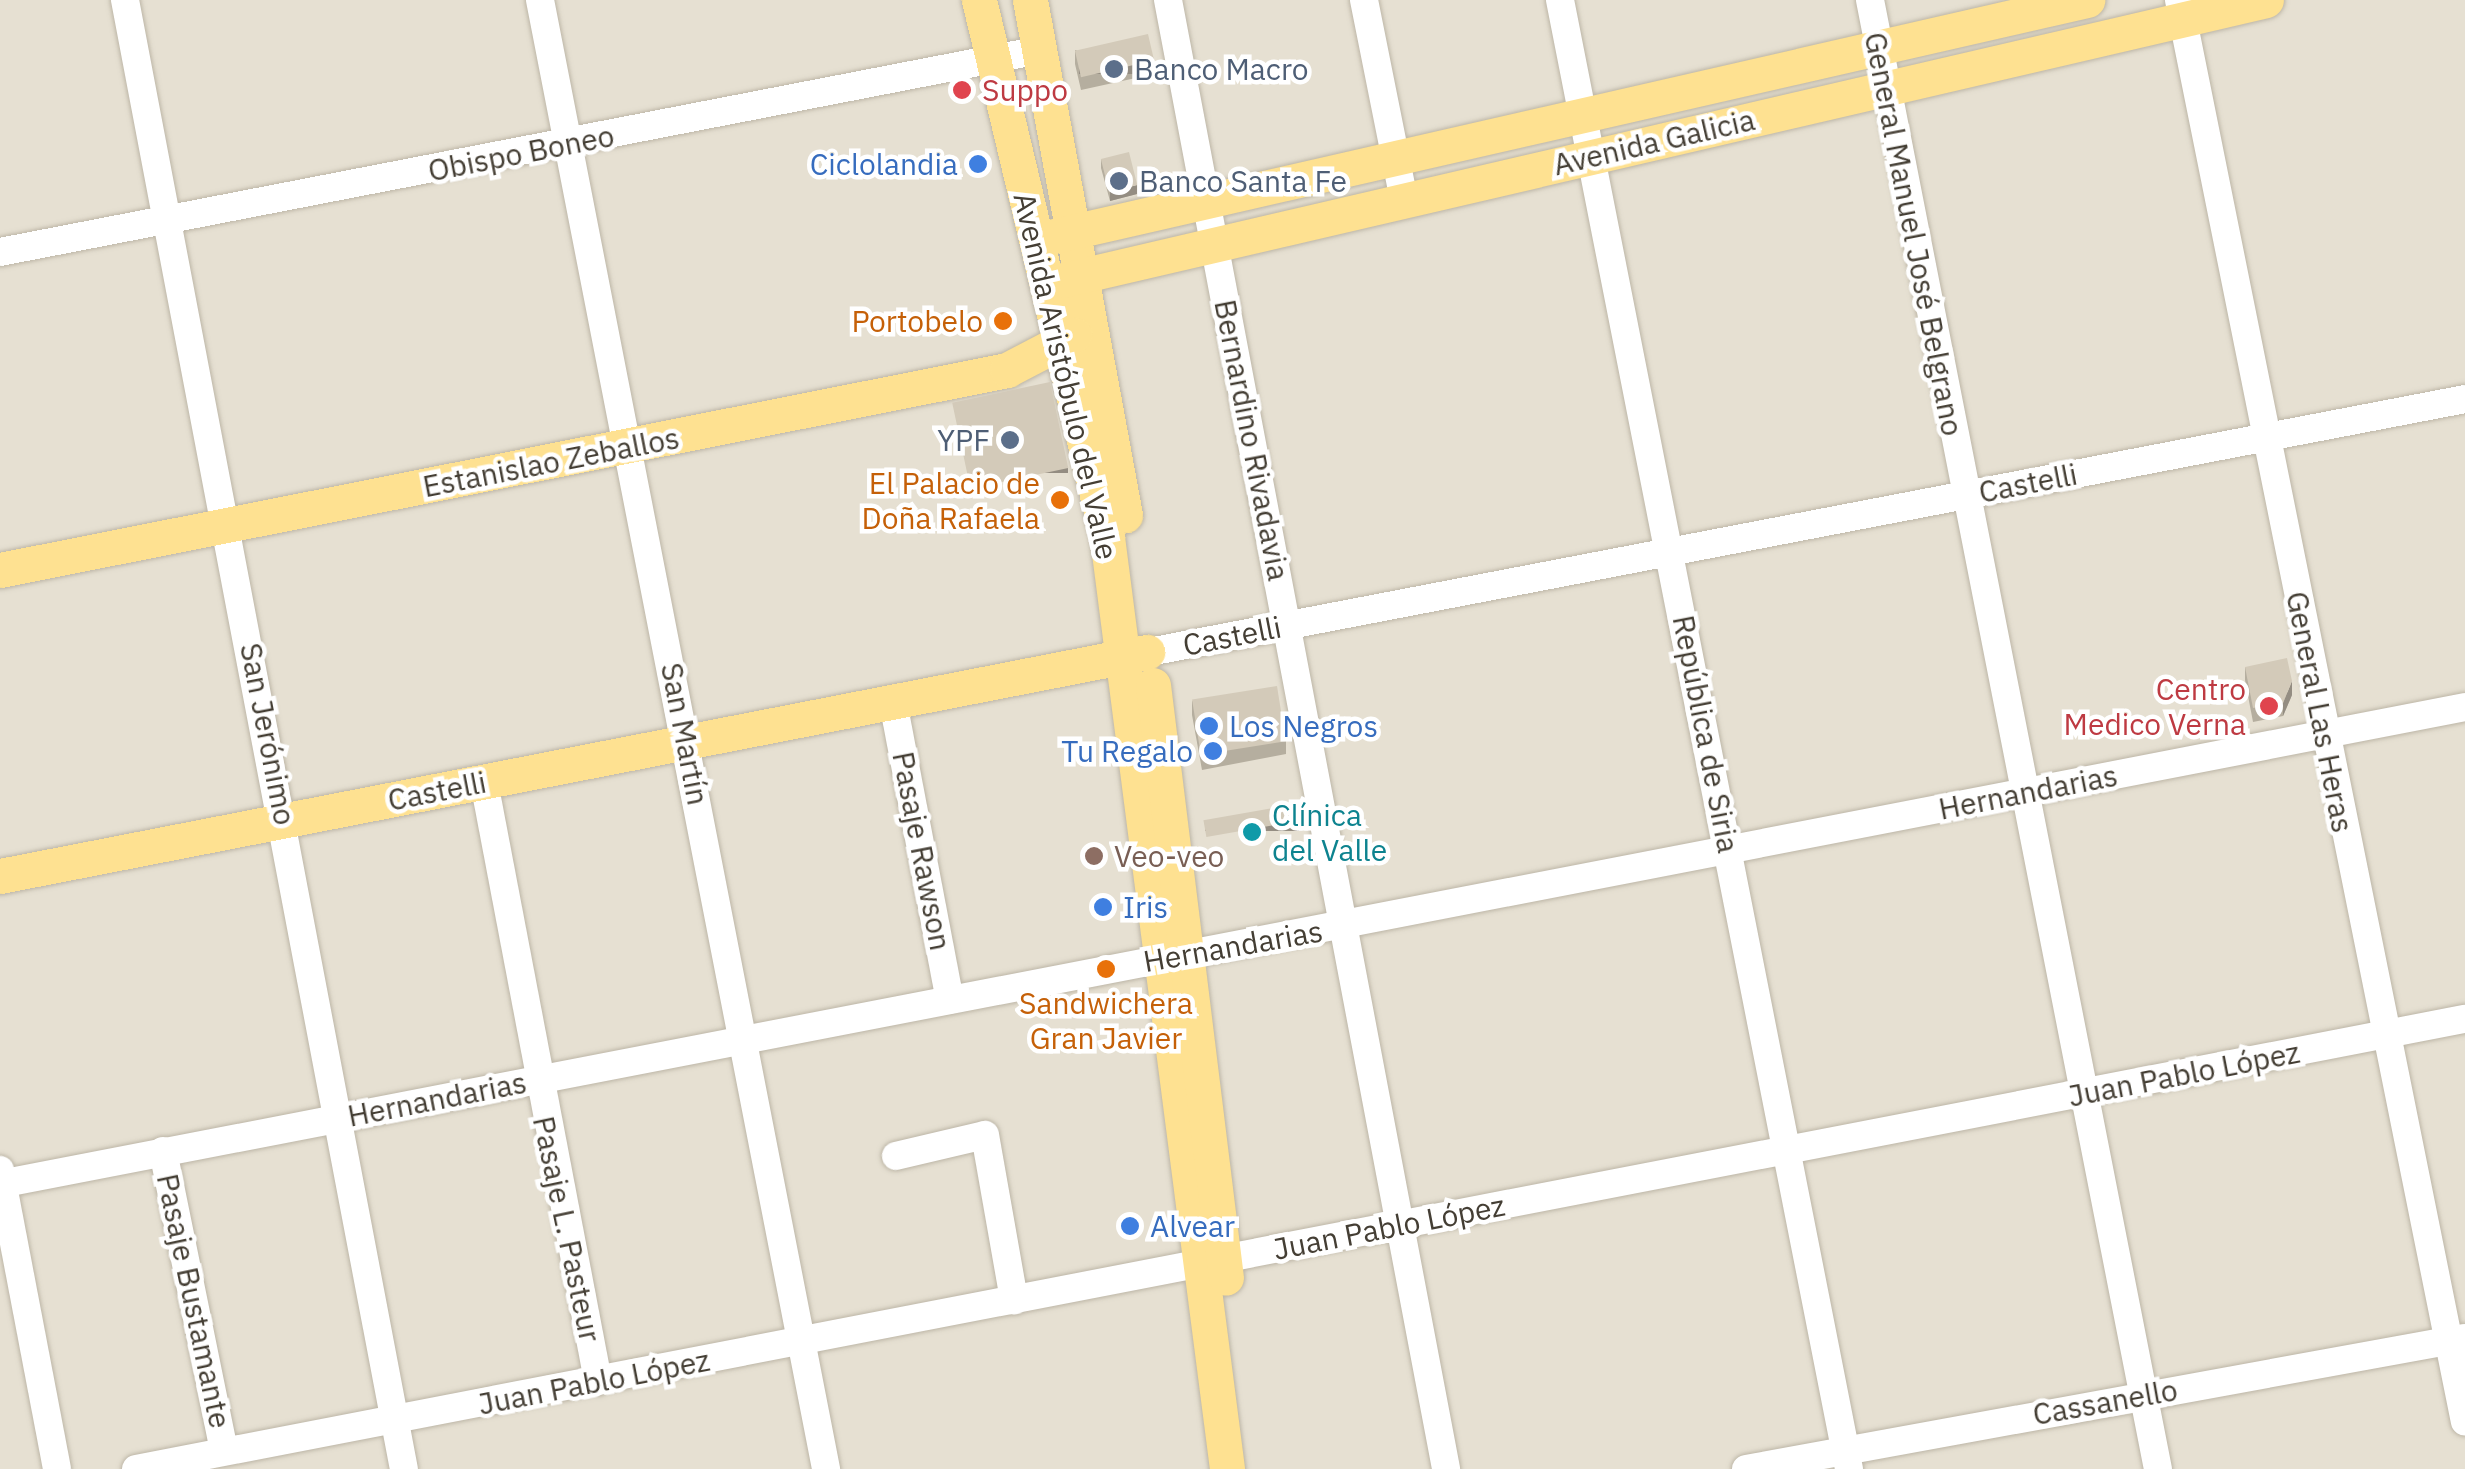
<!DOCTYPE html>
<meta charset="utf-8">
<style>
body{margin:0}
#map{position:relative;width:2465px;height:1469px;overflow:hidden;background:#f2eee4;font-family:"IBM Plex Sans",sans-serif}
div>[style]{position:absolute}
.residential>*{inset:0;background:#e6e0d2;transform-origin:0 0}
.roads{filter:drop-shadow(0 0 2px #bdb6a7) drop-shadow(0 0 2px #bdb6a7)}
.minor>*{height:28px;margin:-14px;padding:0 14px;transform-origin:14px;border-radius:14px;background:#fff}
.major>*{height:35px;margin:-17.5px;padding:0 17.5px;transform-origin:17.5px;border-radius:17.5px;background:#fee191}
.wall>*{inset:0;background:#b5ae9f}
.shaded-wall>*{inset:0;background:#948d82;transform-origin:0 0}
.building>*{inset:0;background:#d3cab9;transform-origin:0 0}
.dots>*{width:28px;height:28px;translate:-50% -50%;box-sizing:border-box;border:5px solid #fff;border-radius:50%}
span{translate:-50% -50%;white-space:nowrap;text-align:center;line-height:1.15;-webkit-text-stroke:9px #fff;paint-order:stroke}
.service-label{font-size:30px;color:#4e5e75}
.left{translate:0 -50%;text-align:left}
.right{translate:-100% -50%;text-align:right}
.health-label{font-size:30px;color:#be3a42}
.street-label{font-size:30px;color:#443e34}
.shop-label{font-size:30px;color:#366cbe}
.food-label{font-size:30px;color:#c56008}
.culture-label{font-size:30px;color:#0d838f}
.education-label{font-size:30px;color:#785e54}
</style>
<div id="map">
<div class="residential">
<i style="left:0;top:0;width:2465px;height:1469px"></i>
</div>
<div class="roads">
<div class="minor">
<i style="left:125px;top:0;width:1495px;rotate:79.25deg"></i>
<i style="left:540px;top:0;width:1497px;rotate:78.98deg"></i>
<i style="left:1168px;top:0;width:1495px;rotate:79.28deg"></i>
<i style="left:1364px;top:0;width:204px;rotate:78.7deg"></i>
<i style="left:1560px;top:0;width:1497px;rotate:78.87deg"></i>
<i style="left:1870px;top:0;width:1497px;rotate:78.91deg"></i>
<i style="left:2179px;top:0;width:1450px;rotate:78.63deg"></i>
<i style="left:0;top:252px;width:1059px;rotate:-10.99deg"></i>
<i style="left:1149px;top:652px;width:1340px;rotate:-10.88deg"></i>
<i style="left:893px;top:702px;width:303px;rotate:79.2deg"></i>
<i style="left:484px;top:782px;width:610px;rotate:79.22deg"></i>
<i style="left:163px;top:1151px;width:306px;rotate:78.5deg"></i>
<i style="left:896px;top:1156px;width:91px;rotate:-13.3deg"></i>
<i style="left:985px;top:1135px;width:168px;rotate:80deg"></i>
<i style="left:0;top:1170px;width:304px;rotate:79.2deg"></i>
<i style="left:0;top:1184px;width:2511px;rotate:-10.95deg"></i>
<i style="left:136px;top:1469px;width:2372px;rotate:-10.94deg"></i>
<i style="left:1746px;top:1469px;width:730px;rotate:-10.34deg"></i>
</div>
<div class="major">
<i style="left:979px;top:0;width:552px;rotate:76.59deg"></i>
<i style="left:1107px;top:537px;width:940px;rotate:82.66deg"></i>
<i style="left:1030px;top:0;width:524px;rotate:79.55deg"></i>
<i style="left:1054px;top:236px;width:1060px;rotate:-12.87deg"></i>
<i style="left:1063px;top:280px;width:1235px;rotate:-13.1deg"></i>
<i style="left:0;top:570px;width:1027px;rotate:-11.23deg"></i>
<i style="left:1007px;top:370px;width:76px;rotate:-27.6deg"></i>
<i style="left:1153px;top:685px;width:597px;rotate:82.98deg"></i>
<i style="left:0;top:876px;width:1169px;rotate:-11.05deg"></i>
</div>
</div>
<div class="wall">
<i style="clip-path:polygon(1075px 50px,1154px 74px,1081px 90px,1075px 64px)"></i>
<i style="clip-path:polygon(1101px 159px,1137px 194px,1110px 201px,1101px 168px)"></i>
<i style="clip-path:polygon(2245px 667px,2292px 695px,2283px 716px,2253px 722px,2245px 680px)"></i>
<i style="clip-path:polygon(1192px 701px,1286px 741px,1286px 754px,1202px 770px,1192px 715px)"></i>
</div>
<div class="shaded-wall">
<i style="left:1154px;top:60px;width:14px;height:75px;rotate:90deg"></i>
<i style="clip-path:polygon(1137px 185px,1137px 194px,1110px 201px,1110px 192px)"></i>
<i style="left:1068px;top:468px;width:5px;height:100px;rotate:90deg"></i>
<i style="clip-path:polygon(2292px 681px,2292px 695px,2283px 716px,2283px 703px)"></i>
<i style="left:1299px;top:821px;width:10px;height:94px;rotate:90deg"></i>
</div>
<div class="building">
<i style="left:1148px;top:34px;width:27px;height:75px;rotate:77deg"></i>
<i style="left:1129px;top:152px;width:34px;height:29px;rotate:76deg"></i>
<i style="left:1050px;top:382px;width:88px;height:100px;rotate:78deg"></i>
<i style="clip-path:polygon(2287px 658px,2292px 681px,2283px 703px,2253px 708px,2245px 667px)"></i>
<i style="left:1277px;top:686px;width:56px;height:86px;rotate:81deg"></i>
<i style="left:1296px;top:804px;width:17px;height:94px;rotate:80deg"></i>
</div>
<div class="dots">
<i style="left:1114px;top:69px;background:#5c6f8a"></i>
<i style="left:962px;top:90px;background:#e0444e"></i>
<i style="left:978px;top:164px;background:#3f7fe0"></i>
<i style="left:1119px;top:181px;background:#5c6f8a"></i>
<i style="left:1003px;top:321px;background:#e8710a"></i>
<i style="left:1010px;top:440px;background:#5c6f8a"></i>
<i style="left:1060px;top:500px;background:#e8710a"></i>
<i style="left:2269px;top:706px;background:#e0444e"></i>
<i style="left:1209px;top:726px;background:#3f7fe0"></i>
<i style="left:1213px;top:751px;background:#3f7fe0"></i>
<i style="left:1252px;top:832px;background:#0f9aa8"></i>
<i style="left:1094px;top:856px;background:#8d6e63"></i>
<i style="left:1103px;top:907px;background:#3f7fe0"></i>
<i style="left:1106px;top:969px;background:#e8710a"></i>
<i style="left:1130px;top:1226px;background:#3f7fe0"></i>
</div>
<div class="service-label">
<span class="left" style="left:1134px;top:69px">Banco Macro</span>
<span class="left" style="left:1139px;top:181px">Banco Santa Fe</span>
<span class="right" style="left:990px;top:440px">YPF</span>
</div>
<div class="health-label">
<span class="left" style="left:982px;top:90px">Suppo</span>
<span class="right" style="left:2246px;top:706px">Centro<br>Medico Verna</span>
</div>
<div class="street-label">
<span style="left:1654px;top:142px;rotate:-13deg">Avenida Galicia</span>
<span style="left:521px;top:153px;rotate:-11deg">Obispo Boneo</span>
<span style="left:1914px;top:234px;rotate:79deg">General Manuel José Belgrano</span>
<span style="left:1066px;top:376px;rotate:77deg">Avenida Aristóbulo del Valle</span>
<span style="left:1252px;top:440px;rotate:79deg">Bernardino Rivadavia</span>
<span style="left:551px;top:462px;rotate:-11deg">Estanislao Zeballos</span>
<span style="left:2028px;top:483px;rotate:-11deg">Castelli</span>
<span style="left:1232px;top:636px;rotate:-11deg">Castelli</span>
<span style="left:2320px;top:712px;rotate:79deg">General Las Heras</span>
<span style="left:268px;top:734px;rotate:79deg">San Jerónimo</span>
<span style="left:685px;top:734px;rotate:79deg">San Martín</span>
<span style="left:1706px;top:734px;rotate:79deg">República de Siria</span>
<span style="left:437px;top:791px;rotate:-11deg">Castelli</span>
<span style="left:2028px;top:792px;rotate:-11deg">Hernandarias</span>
<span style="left:922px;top:851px;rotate:79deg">Pasaje Rawson</span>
<span style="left:1233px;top:946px;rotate:-10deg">Hernandarias</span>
<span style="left:2184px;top:1074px;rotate:-11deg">Juan Pablo López</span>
<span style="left:437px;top:1099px;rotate:-11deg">Hernandarias</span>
<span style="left:1389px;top:1227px;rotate:-11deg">Juan Pablo López</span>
<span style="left:567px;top:1229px;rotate:78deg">Pasaje L. Pasteur</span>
<span style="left:194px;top:1301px;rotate:78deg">Pasaje Bustamante</span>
<span style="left:594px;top:1382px;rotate:-11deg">Juan Pablo López</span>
<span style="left:2105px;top:1402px;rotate:-10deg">Cassanello</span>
</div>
<div class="shop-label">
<span class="right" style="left:958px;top:164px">Ciclolandia</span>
<span class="left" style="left:1229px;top:726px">Los Negros</span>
<span class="right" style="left:1193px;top:751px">Tu Regalo</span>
<span class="left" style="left:1123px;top:907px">Iris</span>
<span class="left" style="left:1150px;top:1226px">Alvear</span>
</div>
<div class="food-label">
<span class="right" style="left:983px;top:321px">Portobelo</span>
<span class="right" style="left:1040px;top:500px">El Palacio de<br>Doña Rafaela</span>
<span style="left:1106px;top:1020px">Sandwichera<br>Gran Javier</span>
</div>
<div class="culture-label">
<span class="left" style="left:1272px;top:832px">Clínica<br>del Valle</span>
</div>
<div class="education-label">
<span class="left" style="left:1114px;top:856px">Veo-veo</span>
</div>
</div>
